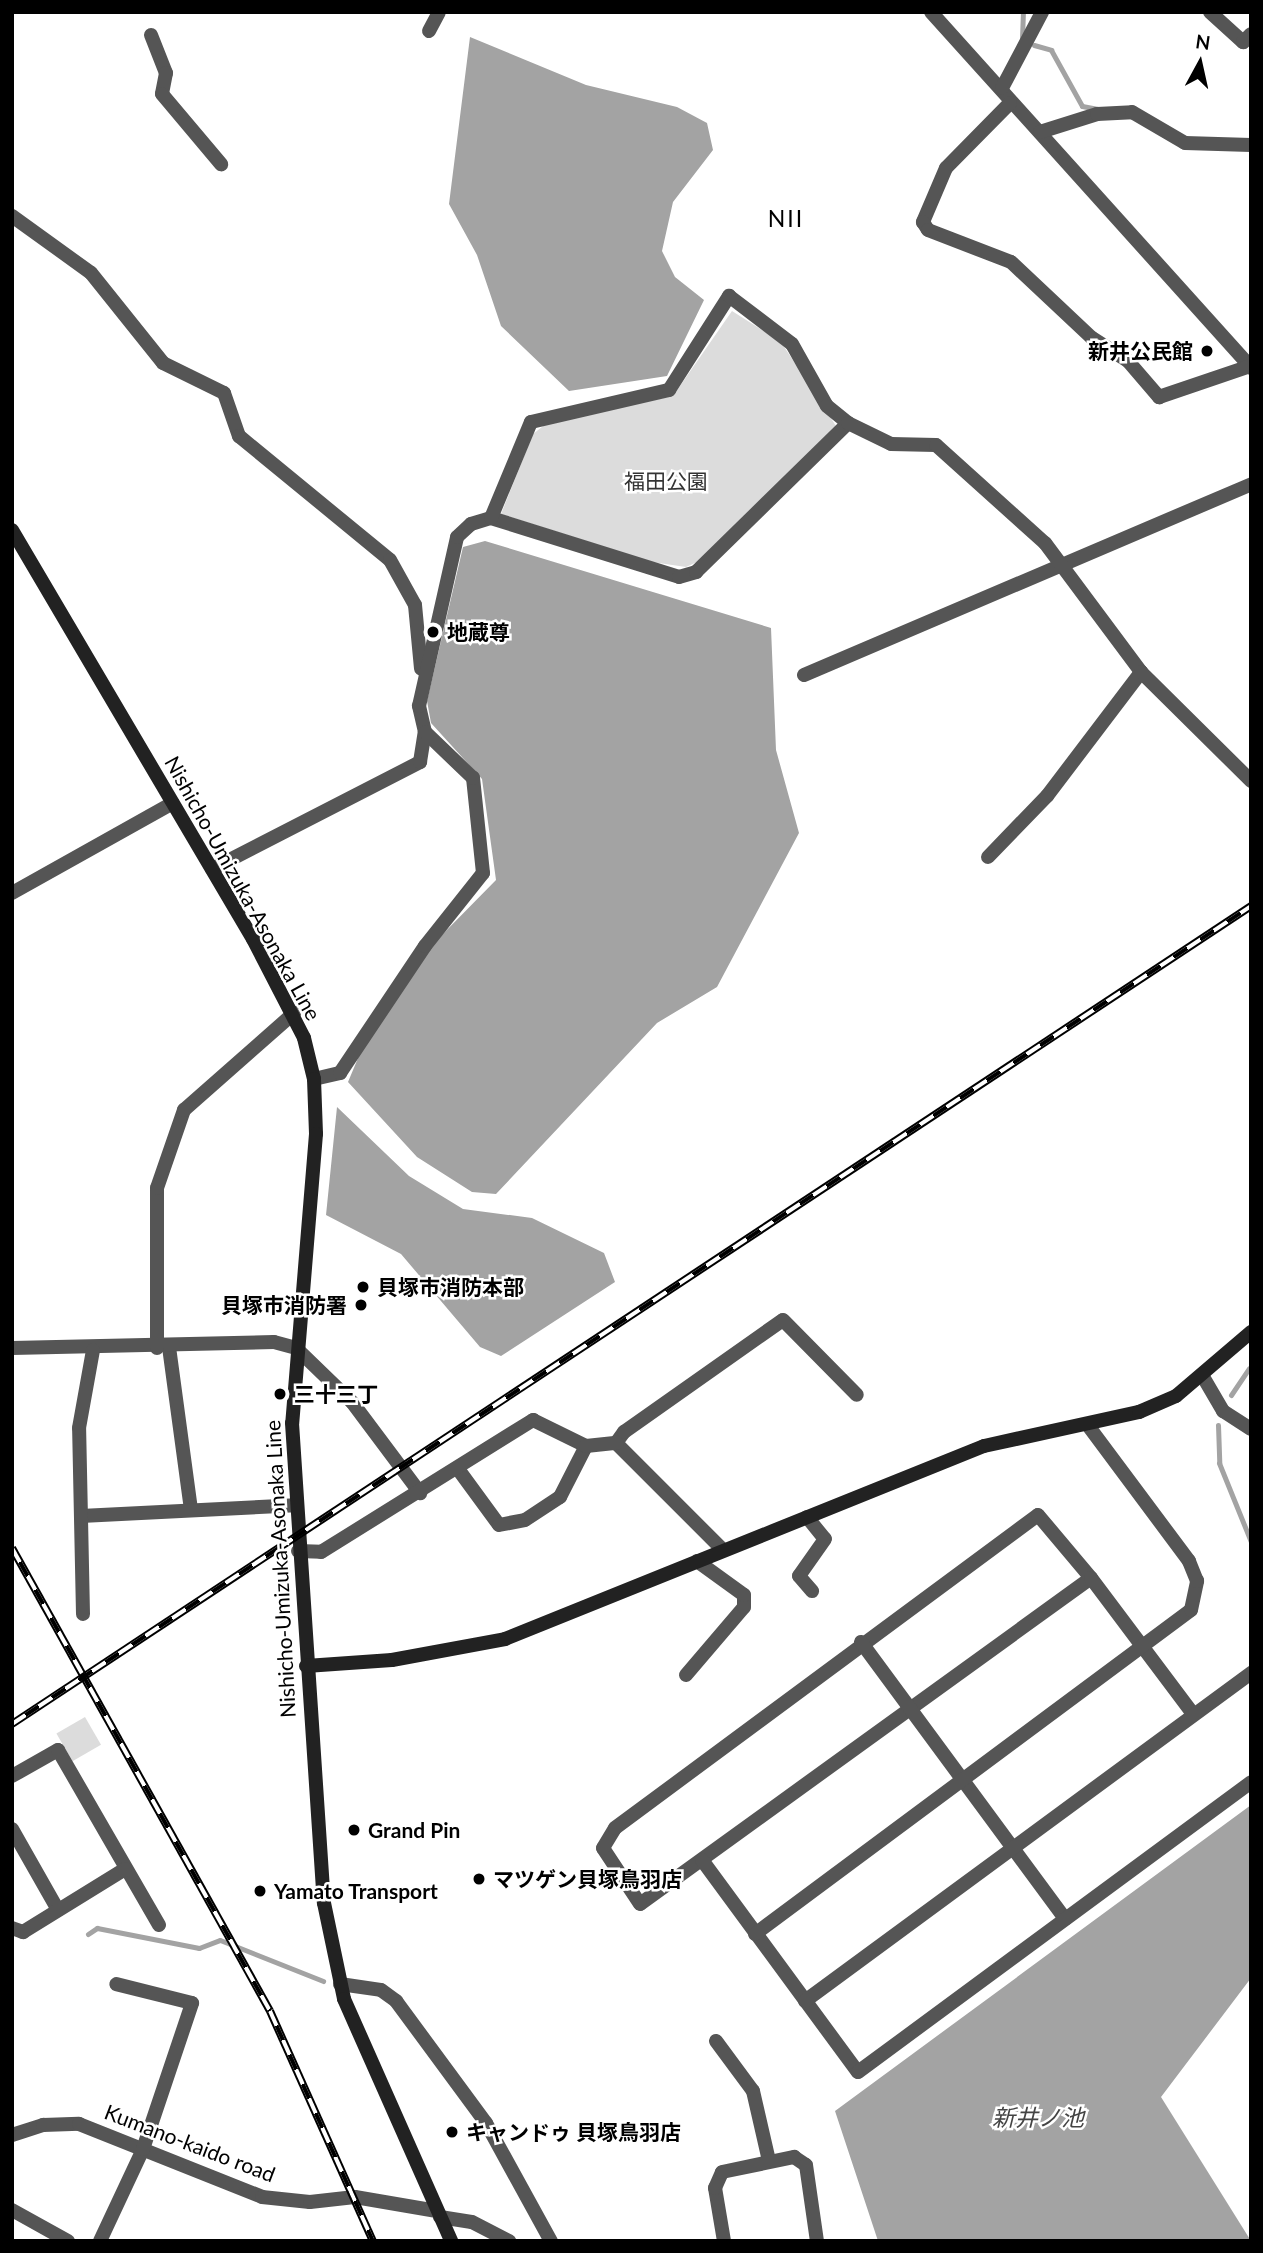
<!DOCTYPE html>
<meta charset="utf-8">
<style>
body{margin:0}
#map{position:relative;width:1263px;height:2253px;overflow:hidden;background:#fff;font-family:Lato,"Noto Sans JP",sans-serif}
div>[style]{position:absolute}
.green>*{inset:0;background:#dcdcdc;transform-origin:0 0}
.water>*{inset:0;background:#a3a3a3}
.stream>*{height:5px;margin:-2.5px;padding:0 2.5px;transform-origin:2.5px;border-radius:2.5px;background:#a3a3a3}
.street>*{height:14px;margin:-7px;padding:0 7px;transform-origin:7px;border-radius:7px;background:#555}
.secondary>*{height:14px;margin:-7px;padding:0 7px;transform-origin:7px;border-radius:7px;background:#222}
.rail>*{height:8px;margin-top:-4px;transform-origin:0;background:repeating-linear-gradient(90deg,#fff 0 16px,#000 0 32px);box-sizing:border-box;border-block:2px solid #000}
.dots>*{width:19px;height:19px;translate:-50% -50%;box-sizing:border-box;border:4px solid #fff;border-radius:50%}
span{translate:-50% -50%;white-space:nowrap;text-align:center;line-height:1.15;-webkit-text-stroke:5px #fff;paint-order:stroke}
.poi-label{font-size:21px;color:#000;font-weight:700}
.right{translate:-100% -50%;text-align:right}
.left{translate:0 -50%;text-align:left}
.park-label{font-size:21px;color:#333}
.street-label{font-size:21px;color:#000}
.neighbourhood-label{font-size:23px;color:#000;letter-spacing:2px}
.water-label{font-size:23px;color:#444;font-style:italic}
.frame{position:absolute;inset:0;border:14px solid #000;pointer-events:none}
.north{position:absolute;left:1165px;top:28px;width:70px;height:70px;-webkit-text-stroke:5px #fff;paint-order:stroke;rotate:8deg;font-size:19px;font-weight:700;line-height:28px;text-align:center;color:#000}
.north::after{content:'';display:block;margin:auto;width:24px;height:32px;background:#000;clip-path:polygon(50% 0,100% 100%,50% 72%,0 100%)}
</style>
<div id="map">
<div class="green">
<i style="clip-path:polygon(732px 311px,781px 342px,836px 426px,697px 562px,686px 567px,652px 562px,501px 514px,533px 434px,547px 423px,673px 396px)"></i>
<i style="left:85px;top:1717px;width:32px;height:33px;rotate:60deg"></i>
</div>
<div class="water">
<i style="clip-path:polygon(470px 37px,586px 85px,677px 107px,707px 123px,713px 150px,673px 202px,662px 251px,675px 277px,704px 300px,667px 376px,569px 391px,501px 326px,477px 255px,449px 204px)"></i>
<i style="clip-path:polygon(485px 541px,771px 628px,776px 750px,799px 833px,717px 987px,657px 1023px,496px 1194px,472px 1192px,417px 1157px,348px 1082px,361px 1051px,435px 942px,496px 880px,482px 779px,431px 723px,427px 701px,463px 547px)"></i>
<i style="clip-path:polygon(337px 1107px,409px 1176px,463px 1209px,532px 1218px,604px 1253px,615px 1282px,501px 1356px,480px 1347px,401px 1254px,326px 1215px)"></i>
<i style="clip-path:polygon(1251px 1805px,1251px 1978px,1161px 2097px,1251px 2241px,878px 2241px,835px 2111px)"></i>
</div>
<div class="stream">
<i style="left:1022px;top:39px;width:27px;rotate:-88deg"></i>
<i style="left:1034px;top:45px;width:18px;rotate:16deg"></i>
<i style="left:1051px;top:50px;width:64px;rotate:61deg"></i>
<i style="left:1082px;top:106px;width:16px;rotate:11deg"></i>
<i style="left:1231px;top:1395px;width:32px;rotate:-56deg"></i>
<i style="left:1218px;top:1425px;width:38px;rotate:88deg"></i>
<i style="left:1219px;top:1463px;width:85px;rotate:67.9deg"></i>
<i style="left:88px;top:1934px;width:11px;rotate:-34deg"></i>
<i style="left:97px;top:1928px;width:104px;rotate:11.1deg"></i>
<i style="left:199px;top:1948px;width:22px;rotate:-21deg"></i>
<i style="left:220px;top:1940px;width:111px;rotate:21.7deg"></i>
</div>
<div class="street">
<i style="left:931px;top:12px;width:479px;rotate:48deg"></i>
<i style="left:1210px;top:12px;width:45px;rotate:42.3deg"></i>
<i style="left:1243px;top:42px;width:11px;rotate:-45deg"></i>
<i style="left:429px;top:31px;width:21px;rotate:-62deg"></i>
<i style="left:151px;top:35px;width:41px;rotate:68.5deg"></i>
<i style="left:166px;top:73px;width:21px;rotate:101deg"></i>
<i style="left:162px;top:94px;width:92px;rotate:49.9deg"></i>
<i style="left:1002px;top:88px;width:86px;rotate:-62.2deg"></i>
<i style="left:1010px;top:103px;width:91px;rotate:134.6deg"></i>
<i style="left:946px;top:168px;width:59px;rotate:113.1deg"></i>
<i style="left:923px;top:222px;width:9px;rotate:58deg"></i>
<i style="left:928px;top:230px;width:89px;rotate:21.1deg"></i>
<i style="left:1011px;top:262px;width:111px;rotate:43.2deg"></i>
<i style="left:1092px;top:338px;width:43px;rotate:32.6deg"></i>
<i style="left:1128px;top:361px;width:48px;rotate:49.3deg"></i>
<i style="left:1159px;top:397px;width:96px;rotate:-18.8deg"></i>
<i style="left:1040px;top:132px;width:60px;rotate:-17.5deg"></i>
<i style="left:1097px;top:114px;width:35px;rotate:-3deg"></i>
<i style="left:1132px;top:112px;width:61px;rotate:30.3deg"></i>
<i style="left:1185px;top:143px;width:66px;rotate:1.7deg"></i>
<i style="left:12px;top:216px;width:97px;rotate:35.8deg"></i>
<i style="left:91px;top:273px;width:115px;rotate:51.3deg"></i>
<i style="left:163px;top:363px;width:68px;rotate:26.2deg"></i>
<i style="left:224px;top:393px;width:46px;rotate:70.8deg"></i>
<i style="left:239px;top:436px;width:195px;rotate:39.4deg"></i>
<i style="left:390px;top:560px;width:51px;rotate:60.9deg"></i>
<i style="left:415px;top:605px;width:64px;rotate:84.6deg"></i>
<i style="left:491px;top:518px;width:197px;rotate:17.4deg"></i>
<i style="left:679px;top:577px;width:18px;rotate:-16deg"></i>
<i style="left:696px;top:572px;width:213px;rotate:-44.4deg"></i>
<i style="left:804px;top:675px;width:486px;rotate:-23.1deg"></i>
<i style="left:988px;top:857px;width:85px;rotate:-46deg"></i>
<i style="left:1047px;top:796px;width:156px;rotate:-52.8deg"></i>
<i style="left:212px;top:869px;width:234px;rotate:-27.2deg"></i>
<i style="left:420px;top:762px;width:30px;rotate:-81deg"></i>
<i style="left:425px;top:732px;width:27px;rotate:-103deg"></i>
<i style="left:419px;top:706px;width:173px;rotate:-77.3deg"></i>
<i style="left:457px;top:537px;width:19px;rotate:-43deg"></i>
<i style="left:471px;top:524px;width:21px;rotate:-17deg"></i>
<i style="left:491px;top:518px;width:104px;rotate:-67.4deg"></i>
<i style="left:531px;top:422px;width:142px;rotate:-13.1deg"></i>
<i style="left:669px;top:390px;width:112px;rotate:-57.4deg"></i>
<i style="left:729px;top:296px;width:79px;rotate:37.3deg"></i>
<i style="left:792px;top:344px;width:71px;rotate:60.6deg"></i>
<i style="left:827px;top:406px;width:27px;rotate:39deg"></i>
<i style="left:848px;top:423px;width:48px;rotate:26deg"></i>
<i style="left:891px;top:444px;width:45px;rotate:1.3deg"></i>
<i style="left:936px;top:445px;width:147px;rotate:42deg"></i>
<i style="left:1045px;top:543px;width:161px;rotate:53.3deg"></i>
<i style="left:1141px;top:672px;width:155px;rotate:44.7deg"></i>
<i style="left:12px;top:893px;width:184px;rotate:-29.2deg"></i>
<i style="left:314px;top:1079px;width:27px;rotate:-13deg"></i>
<i style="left:340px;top:1073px;width:153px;rotate:-56.2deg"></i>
<i style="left:425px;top:946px;width:93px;rotate:-51.5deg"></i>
<i style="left:483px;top:873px;width:96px;rotate:-96deg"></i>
<i style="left:473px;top:778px;width:66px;rotate:-136.2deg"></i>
<i style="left:169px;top:1347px;width:164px;rotate:82.3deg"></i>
<i style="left:12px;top:1348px;width:262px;rotate:-1.3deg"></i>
<i style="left:274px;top:1342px;width:23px;rotate:15deg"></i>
<i style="left:296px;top:1348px;width:78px;rotate:44deg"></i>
<i style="left:352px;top:1402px;width:114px;rotate:53.2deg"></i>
<i style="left:157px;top:1348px;width:160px;rotate:-90deg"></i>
<i style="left:157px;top:1188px;width:83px;rotate:-70.9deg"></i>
<i style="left:184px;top:1110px;width:147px;rotate:-41.4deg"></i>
<i style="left:1202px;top:1375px;width:42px;rotate:59.7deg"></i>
<i style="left:1223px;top:1411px;width:33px;rotate:33deg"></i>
<i style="left:458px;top:1469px;width:69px;rotate:53.8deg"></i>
<i style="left:499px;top:1525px;width:26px;rotate:-11deg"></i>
<i style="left:525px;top:1520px;width:42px;rotate:-33.3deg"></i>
<i style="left:560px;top:1497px;width:57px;rotate:-63deg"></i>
<i style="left:81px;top:1516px;width:214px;rotate:-2.9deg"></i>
<i style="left:807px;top:1517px;width:28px;rotate:51deg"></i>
<i style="left:825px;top:1539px;width:45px;rotate:125.1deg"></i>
<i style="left:799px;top:1576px;width:20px;rotate:49deg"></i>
<i style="left:723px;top:1550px;width:151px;rotate:-135deg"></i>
<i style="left:616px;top:1443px;width:14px;rotate:-54deg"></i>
<i style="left:624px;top:1432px;width:194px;rotate:-35.2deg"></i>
<i style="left:783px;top:1320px;width:105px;rotate:45.4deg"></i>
<i style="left:298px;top:1551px;width:23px;rotate:2deg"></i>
<i style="left:321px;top:1552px;width:250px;rotate:-31.9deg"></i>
<i style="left:533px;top:1420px;width:59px;rotate:26.1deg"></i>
<i style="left:586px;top:1446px;width:31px;rotate:-6deg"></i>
<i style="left:1091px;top:1578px;width:556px;rotate:144.14deg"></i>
<i style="left:640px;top:1904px;width:67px;rotate:-123.5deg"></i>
<i style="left:603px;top:1848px;width:23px;rotate:-59deg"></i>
<i style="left:615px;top:1828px;width:526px;rotate:-36.5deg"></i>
<i style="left:1038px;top:1515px;width:82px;rotate:49.9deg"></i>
<i style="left:1091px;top:1578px;width:170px;rotate:53.1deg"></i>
<i style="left:83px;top:1614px;width:186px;rotate:-91.2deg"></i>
<i style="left:79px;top:1428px;width:79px;rotate:-79.8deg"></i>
<i style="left:861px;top:1642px;width:344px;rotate:53.6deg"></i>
<i style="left:686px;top:1675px;width:89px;rotate:-49.5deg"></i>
<i style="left:744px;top:1607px;width:12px;rotate:-90deg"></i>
<i style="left:744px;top:1595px;width:58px;rotate:-144.1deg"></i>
<i style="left:12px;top:1776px;width:53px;rotate:-29.5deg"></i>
<i style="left:58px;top:1750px;width:202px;rotate:60deg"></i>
<i style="left:12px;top:1829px;width:93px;rotate:60.4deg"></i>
<i style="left:702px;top:1860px;width:263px;rotate:53.7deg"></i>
<i style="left:858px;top:2072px;width:488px;rotate:-36.4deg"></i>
<i style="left:12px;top:1928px;width:12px;rotate:20deg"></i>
<i style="left:23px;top:1932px;width:120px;rotate:-31.7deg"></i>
<i style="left:755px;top:1934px;width:543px;rotate:-36.62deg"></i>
<i style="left:1191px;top:1610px;width:30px;rotate:-78deg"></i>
<i style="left:1197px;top:1581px;width:22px;rotate:-112deg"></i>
<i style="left:1189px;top:1561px;width:166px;rotate:-126.7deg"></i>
<i style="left:340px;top:1984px;width:41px;rotate:8.3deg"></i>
<i style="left:381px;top:1990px;width:19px;rotate:36deg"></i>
<i style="left:396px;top:2001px;width:152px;rotate:53.6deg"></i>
<i style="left:486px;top:2123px;width:135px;rotate:61.2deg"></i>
<i style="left:805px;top:2001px;width:554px;rotate:-36.33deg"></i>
<i style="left:716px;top:2041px;width:62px;rotate:53.5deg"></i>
<i style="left:753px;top:2091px;width:72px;rotate:77.1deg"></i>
<i style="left:12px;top:2135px;width:33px;rotate:-18deg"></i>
<i style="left:43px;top:2125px;width:36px;rotate:-2deg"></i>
<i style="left:79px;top:2124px;width:197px;rotate:21.7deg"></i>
<i style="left:262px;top:2197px;width:48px;rotate:5.9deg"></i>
<i style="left:310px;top:2202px;width:45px;rotate:-6.3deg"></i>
<i style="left:355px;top:2197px;width:83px;rotate:9.7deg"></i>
<i style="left:12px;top:2210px;width:64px;rotate:29deg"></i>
<i style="left:440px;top:2217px;width:32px;rotate:9deg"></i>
<i style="left:472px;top:2222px;width:42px;rotate:27.2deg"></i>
<i style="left:100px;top:2241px;width:102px;rotate:-64.9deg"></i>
<i style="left:143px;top:2149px;width:154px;rotate:-71.4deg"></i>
<i style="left:192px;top:2003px;width:78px;rotate:-166deg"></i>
<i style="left:724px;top:2241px;width:54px;rotate:-99.6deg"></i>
<i style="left:715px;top:2188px;width:17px;rotate:-66deg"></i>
<i style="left:722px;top:2172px;width:74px;rotate:-11.8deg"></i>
<i style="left:794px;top:2157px;width:14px;rotate:34deg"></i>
<i style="left:806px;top:2165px;width:77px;rotate:81.8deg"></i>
</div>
<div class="secondary">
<i style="left:12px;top:530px;width:475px;rotate:59.5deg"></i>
<i style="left:253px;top:939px;width:111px;rotate:62.7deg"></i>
<i style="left:304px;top:1038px;width:42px;rotate:76.3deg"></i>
<i style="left:314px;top:1079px;width:55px;rotate:87.9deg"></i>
<i style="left:316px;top:1134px;width:290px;rotate:94.7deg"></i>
<i style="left:292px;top:1423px;width:481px;rotate:86.2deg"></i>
<i style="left:324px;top:1903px;width:98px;rotate:78.2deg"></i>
<i style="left:344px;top:1999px;width:265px;rotate:66.1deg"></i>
<i style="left:306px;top:1666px;width:86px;rotate:-4deg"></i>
<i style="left:392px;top:1660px;width:115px;rotate:-10.5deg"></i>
<i style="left:505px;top:1639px;width:516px;rotate:-21.95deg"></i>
<i style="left:984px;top:1446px;width:159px;rotate:-12.4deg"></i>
<i style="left:1139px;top:1412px;width:40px;rotate:-23.4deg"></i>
<i style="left:1176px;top:1396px;width:99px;rotate:-40.5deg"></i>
</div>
<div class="rail">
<i style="left:12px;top:1548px;width:530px;rotate:60.87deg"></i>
<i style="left:270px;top:2011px;width:252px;rotate:65.9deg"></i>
<i style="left:12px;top:1724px;width:1485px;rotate:-33.43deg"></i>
</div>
<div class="dots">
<i style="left:1207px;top:351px;background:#000"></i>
<i style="left:433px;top:632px;background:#000"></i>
<i style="left:363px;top:1287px;background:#000"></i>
<i style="left:361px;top:1305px;background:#000"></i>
<i style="left:280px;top:1394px;background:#000"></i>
<i style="left:354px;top:1830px;background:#000"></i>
<i style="left:479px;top:1879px;background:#000"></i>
<i style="left:260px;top:1891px;background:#000"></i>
<i style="left:452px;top:2132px;background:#000"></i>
</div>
<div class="poi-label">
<span class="right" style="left:1193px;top:351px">新井公民館</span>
<span class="left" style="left:447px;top:632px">地蔵尊</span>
<span class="left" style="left:377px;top:1287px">貝塚市消防本部</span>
<span class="right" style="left:347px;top:1305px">貝塚市消防署</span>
<span class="left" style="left:294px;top:1394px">三十三丁</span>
<span class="left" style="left:368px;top:1830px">Grand Pin</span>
<span class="left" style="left:493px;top:1879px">マツゲン貝塚鳥羽店</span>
<span class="left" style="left:274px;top:1891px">Yamato Transport</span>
<span class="left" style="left:466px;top:2132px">キャンドゥ 貝塚鳥羽店</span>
</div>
<div class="park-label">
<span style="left:666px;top:481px">福田公園</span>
</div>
<div class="street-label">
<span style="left:243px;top:888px;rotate:61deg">Nishicho-Umizuka-Asonaka Line</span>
<span style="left:280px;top:1569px;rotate:-93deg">Nishicho-Umizuka-Asonaka Line</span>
<span style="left:190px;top:2143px;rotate:21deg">Kumano-kaido road</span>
</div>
<div class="neighbourhood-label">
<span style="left:786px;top:218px">NII</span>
</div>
<div class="water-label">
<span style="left:1038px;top:2117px">新井ノ池</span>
</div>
<div class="frame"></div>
<div class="north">N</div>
</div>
